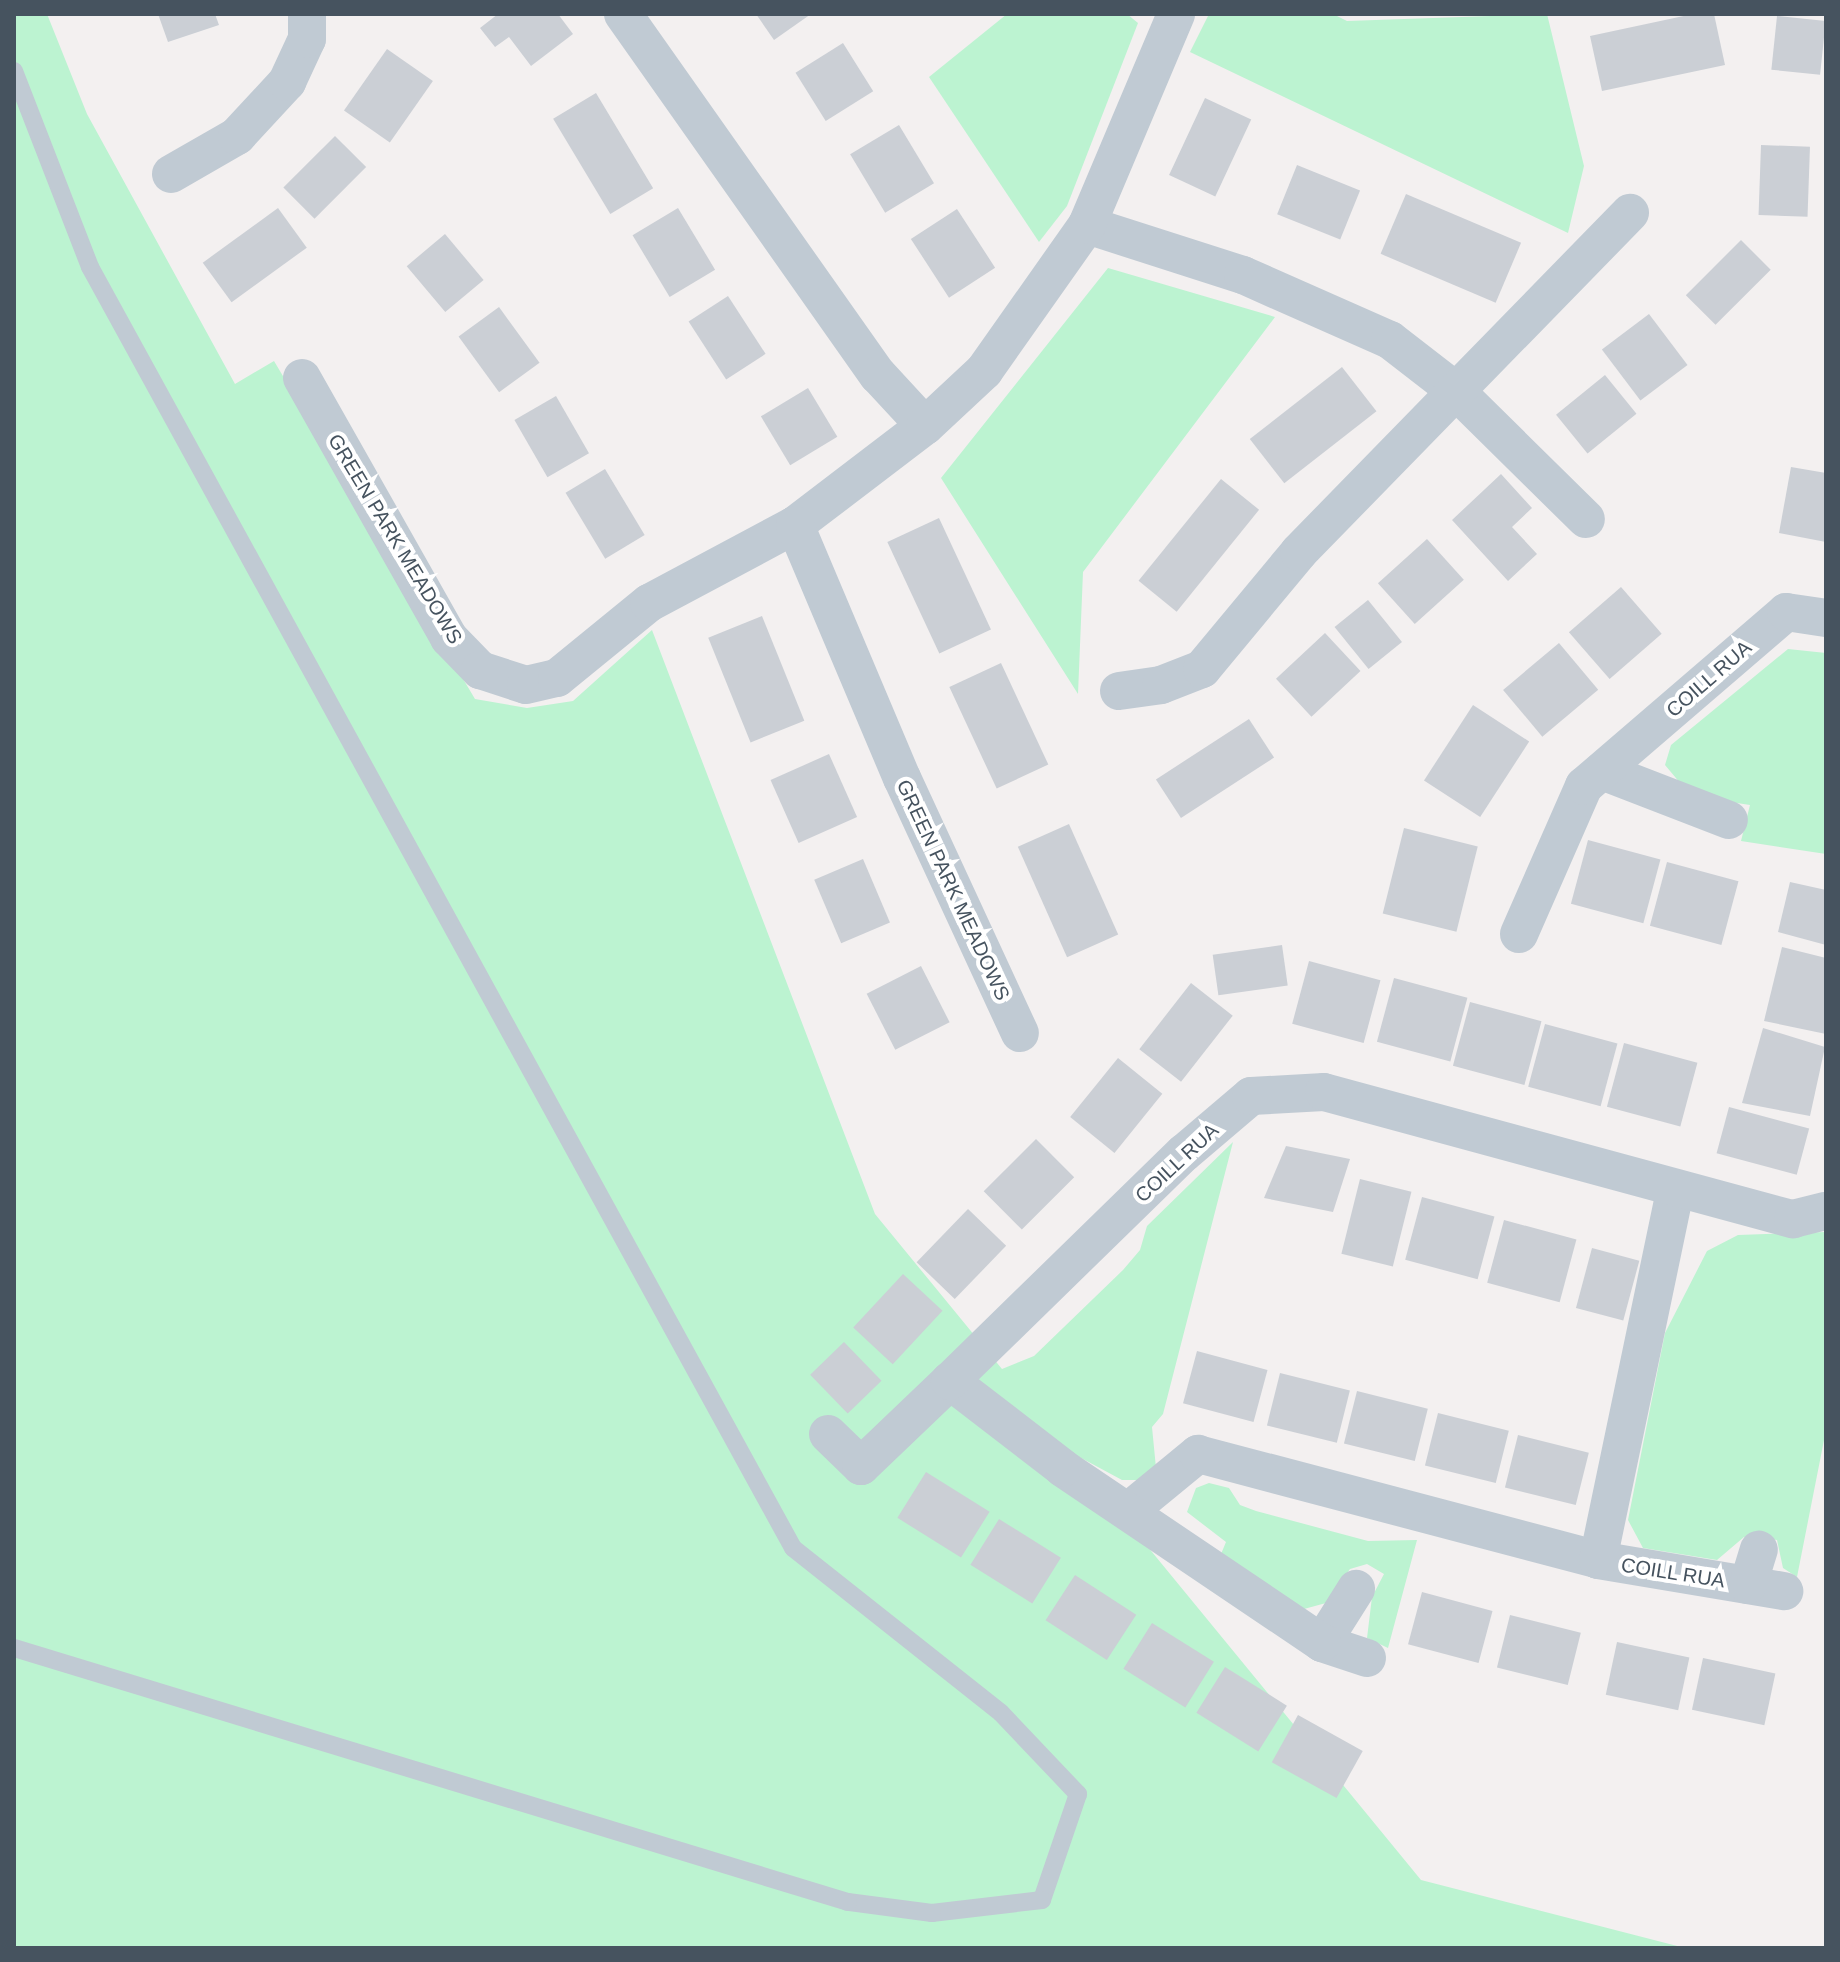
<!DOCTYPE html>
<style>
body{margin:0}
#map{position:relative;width:1840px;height:1962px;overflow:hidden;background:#f3f0f0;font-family:Arial,sans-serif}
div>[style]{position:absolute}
.green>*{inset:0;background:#bcf3d1}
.building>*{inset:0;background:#cbcfd5;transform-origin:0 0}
.lane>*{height:18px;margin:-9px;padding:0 9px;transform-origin:9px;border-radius:9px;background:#c0cad3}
.street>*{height:38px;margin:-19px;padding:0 19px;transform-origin:19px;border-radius:19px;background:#c0cad3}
span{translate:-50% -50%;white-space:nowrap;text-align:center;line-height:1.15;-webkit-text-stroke:8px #fff;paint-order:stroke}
.street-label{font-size:20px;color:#46535f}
.frame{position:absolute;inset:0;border:16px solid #46535f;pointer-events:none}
</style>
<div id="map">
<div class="green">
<i style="clip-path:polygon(14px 14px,47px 14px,87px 114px,235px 384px,274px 361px,475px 699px,527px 708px,573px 701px,652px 630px,875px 1214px,1002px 1369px,1034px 1356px,1123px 1270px,1140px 1250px,1147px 1226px,1233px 1142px,1163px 1414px,1152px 1427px,1156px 1468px,1139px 1480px,1122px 1480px,1070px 1452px,1421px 1880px,1685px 1948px,14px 1948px)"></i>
<i style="clip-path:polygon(1007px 14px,1127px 14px,1138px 23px,1067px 206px,1039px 242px,929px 77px)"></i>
<i style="clip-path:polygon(1209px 14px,1333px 14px,1347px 21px,1547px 14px,1584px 166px,1568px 233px,1190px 52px)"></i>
<i style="clip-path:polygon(1108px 268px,1275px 317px,1083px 572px,1078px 694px,941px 478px)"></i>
<i style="clip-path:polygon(1788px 649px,1826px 653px,1826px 854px,1741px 841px,1750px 805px,1691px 796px,1665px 765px,1671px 745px)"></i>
<i style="clip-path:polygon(1826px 1232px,1826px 1430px,1797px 1577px,1783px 1568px,1777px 1540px,1744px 1537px,1717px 1560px,1643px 1548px,1628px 1520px,1665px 1333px,1707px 1251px,1738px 1235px)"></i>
<i style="clip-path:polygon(1209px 1483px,1229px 1488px,1240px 1505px,1256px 1511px,1368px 1541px,1417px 1540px,1388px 1648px,1367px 1638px,1372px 1597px,1384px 1574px,1367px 1564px,1350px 1569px,1326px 1603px,1304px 1609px,1221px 1554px,1226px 1542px,1187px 1512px,1196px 1488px)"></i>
</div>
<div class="building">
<i style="clip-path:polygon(158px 14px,215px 14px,219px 25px,168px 42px)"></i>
<i style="clip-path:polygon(498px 14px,558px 14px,573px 34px,531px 66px,509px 37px,495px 47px,480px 28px)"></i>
<i style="clip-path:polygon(756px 14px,811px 14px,774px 40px)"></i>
<i style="clip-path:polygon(1693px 14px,1714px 14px,1725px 65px,1602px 91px,1590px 36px)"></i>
<i style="left:1777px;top:16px;width:49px;height:54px;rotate:6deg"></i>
<i style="left:843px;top:43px;width:57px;height:56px;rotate:58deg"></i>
<i style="left:387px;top:49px;width:56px;height:75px;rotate:35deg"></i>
<i style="left:596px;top:93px;width:111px;height:50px;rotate:59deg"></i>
<i style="left:1205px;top:98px;width:51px;height:85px;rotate:25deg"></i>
<i style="left:899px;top:125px;width:68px;height:57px;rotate:59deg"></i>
<i style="left:335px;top:136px;width:44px;height:73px;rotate:45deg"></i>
<i style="left:1761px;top:145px;width:49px;height:70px;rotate:2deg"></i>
<i style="left:1297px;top:165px;width:68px;height:53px;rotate:22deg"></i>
<i style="left:1406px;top:194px;width:125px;height:65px;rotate:23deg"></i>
<i style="left:278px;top:208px;width:49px;height:93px;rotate:54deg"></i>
<i style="left:678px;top:208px;width:72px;height:53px;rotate:59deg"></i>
<i style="left:957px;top:209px;width:70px;height:55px;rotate:57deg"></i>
<i style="left:445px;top:234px;width:60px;height:50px;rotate:50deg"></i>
<i style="left:1741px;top:240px;width:42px;height:78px;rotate:45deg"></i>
<i style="left:728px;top:296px;width:69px;height:47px;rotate:57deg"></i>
<i style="left:499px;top:307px;width:69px;height:50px;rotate:54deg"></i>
<i style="left:1649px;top:314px;width:64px;height:59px;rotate:53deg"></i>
<i style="left:1342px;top:367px;width:56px;height:117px;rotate:52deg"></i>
<i style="left:1605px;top:375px;width:50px;height:63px;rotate:51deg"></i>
<i style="left:808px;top:388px;width:57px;height:55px;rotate:59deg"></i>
<i style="left:556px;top:396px;width:66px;height:48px;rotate:60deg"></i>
<i style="clip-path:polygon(1791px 467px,1826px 473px,1826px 542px,1779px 533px)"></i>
<i style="left:605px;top:469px;width:77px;height:46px;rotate:59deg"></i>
<i style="clip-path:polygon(1501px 474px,1532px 508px,1512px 527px,1537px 554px,1508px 581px,1452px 520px)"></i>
<i style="left:1221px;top:479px;width:49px;height:131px;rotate:39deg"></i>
<i style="left:939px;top:518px;width:123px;height:57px;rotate:65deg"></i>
<i style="left:1427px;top:539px;width:55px;height:66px;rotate:48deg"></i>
<i style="left:1621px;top:587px;width:62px;height:69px;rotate:49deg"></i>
<i style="left:1368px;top:600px;width:54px;height:43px;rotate:51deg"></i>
<i style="left:762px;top:616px;width:113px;height:58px;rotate:68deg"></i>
<i style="left:1325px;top:633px;width:52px;height:67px;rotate:47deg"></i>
<i style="left:1559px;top:643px;width:61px;height:73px;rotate:50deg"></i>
<i style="left:1001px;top:663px;width:112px;height:57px;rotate:65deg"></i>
<i style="left:1473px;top:705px;width:67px;height:90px;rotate:33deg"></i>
<i style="left:1249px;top:719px;width:46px;height:111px;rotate:57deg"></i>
<i style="left:829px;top:754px;width:69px;height:64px;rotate:66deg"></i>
<i style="left:1069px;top:824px;width:121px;height:56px;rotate:66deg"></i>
<i style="left:1404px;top:828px;width:76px;height:88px;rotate:14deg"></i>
<i style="left:1588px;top:840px;width:75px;height:66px;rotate:15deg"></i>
<i style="left:863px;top:859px;width:69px;height:53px;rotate:67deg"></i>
<i style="left:1667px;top:862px;width:74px;height:66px;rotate:15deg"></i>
<i style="clip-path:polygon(1790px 882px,1826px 890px,1826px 945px,1778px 932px)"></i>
<i style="left:1282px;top:945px;width:41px;height:70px;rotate:82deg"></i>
<i style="clip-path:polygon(1782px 947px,1826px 958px,1826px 1034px,1764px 1021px)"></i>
<i style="left:1309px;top:961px;width:74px;height:65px;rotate:15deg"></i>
<i style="left:921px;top:966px;width:63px;height:61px;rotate:63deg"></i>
<i style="left:1394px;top:978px;width:76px;height:66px;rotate:15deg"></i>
<i style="left:1191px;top:983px;width:53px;height:84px;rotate:38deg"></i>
<i style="left:1470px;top:1002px;width:74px;height:66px;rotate:15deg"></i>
<i style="left:1545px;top:1024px;width:75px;height:65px;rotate:15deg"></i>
<i style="clip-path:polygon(1763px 1028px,1825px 1047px,1810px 1116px,1742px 1103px)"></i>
<i style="left:1624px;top:1043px;width:76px;height:66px;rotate:15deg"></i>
<i style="left:1118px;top:1058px;width:57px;height:76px;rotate:39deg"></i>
<i style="left:1729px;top:1107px;width:83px;height:48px;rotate:15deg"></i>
<i style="left:1036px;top:1139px;width:54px;height:74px;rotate:45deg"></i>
<i style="clip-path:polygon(1286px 1146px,1350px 1159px,1333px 1212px,1264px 1198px)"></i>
<i style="left:1360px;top:1179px;width:53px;height:77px;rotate:14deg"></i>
<i style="left:1422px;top:1197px;width:75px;height:65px;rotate:15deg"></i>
<i style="left:968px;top:1209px;width:53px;height:74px;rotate:44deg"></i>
<i style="left:1504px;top:1220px;width:75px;height:65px;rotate:15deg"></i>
<i style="left:1592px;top:1248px;width:49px;height:62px;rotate:15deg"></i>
<i style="left:903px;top:1274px;width:54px;height:73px;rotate:43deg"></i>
<i style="left:844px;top:1342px;width:54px;height:47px;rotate:46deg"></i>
<i style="left:1197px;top:1351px;width:73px;height:54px;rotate:15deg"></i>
<i style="left:1280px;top:1373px;width:72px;height:54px;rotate:14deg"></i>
<i style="left:1357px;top:1391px;width:73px;height:54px;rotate:14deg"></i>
<i style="left:1438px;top:1413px;width:73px;height:54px;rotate:14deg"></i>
<i style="left:1518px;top:1435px;width:73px;height:54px;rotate:14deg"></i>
<i style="left:926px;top:1472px;width:75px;height:54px;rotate:32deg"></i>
<i style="left:999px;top:1519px;width:73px;height:54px;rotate:32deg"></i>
<i style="left:1075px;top:1575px;width:73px;height:54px;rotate:33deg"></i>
<i style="left:1422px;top:1592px;width:73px;height:54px;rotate:15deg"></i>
<i style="left:1510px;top:1615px;width:73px;height:54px;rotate:14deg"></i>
<i style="left:1152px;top:1623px;width:73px;height:54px;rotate:32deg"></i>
<i style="left:1617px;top:1642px;width:74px;height:54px;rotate:12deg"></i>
<i style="left:1703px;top:1658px;width:74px;height:53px;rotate:12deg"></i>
<i style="left:1225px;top:1667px;width:73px;height:54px;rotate:32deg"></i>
<i style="left:1298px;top:1715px;width:74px;height:54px;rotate:29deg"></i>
</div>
<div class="lane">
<i style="left:14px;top:71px;width:210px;rotate:68.8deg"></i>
<i style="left:90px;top:267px;width:1461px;rotate:61.24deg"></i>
<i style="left:793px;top:1548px;width:265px;rotate:38.4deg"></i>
<i style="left:1001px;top:1713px;width:112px;rotate:46.5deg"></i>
<i style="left:1078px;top:1794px;width:112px;rotate:108.8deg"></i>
<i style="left:1042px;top:1900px;width:111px;rotate:173.3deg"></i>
<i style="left:932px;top:1913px;width:85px;rotate:-172.5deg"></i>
<i style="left:848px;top:1902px;width:872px;rotate:-163.06deg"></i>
</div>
<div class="street">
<i style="left:623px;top:14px;width:442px;rotate:54.8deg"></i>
<i style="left:878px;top:375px;width:69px;rotate:47.3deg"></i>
<i style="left:171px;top:174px;width:76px;rotate:-29.9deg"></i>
<i style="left:237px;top:136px;width:74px;rotate:-47.2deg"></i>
<i style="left:287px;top:82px;width:47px;rotate:-65.1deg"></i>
<i style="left:307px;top:39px;width:25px;rotate:-90deg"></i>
<i style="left:1087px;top:225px;width:164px;rotate:17.8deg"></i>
<i style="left:1243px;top:275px;width:161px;rotate:23.9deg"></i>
<i style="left:1390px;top:340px;width:85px;rotate:37.8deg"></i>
<i style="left:1457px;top:392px;width:181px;rotate:44.6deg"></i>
<i style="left:302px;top:378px;width:299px;rotate:60.5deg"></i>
<i style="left:449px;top:638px;width:45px;rotate:45.9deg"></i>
<i style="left:480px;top:670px;width:48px;rotate:18.1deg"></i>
<i style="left:526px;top:685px;width:32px;rotate:-13deg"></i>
<i style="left:557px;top:678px;width:119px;rotate:-39.2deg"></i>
<i style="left:649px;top:603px;width:166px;rotate:-28.1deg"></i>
<i style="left:795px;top:525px;width:163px;rotate:-37.3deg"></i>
<i style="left:925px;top:426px;width:81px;rotate:-43deg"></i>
<i style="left:984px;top:371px;width:179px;rotate:-54.8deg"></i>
<i style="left:1087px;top:225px;width:229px;rotate:-67.1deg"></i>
<i style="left:795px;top:525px;width:275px;rotate:67.1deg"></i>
<i style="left:902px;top:778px;width:281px;rotate:65.2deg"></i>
<i style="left:1119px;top:691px;width:42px;rotate:-8.1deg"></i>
<i style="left:1161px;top:685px;width:44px;rotate:-21.3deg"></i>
<i style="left:1202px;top:669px;width:152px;rotate:-50.3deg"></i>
<i style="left:1299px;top:552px;width:474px;rotate:-45.7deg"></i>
<i style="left:1602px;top:771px;width:136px;rotate:21.1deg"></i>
<i style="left:1519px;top:934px;width:162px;rotate:-66.3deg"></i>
<i style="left:1584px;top:786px;width:267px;rotate:-40.7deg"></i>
<i style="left:1786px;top:612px;width:40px;rotate:8.5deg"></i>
<i style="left:828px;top:1434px;width:46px;rotate:44.1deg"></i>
<i style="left:861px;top:1466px;width:123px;rotate:-43.7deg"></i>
<i style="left:1131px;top:1509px;width:87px;rotate:-39.4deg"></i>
<i style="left:1198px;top:1454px;width:414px;rotate:14.8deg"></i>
<i style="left:1598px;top:1560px;width:189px;rotate:9.5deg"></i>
<i style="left:1598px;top:1560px;width:377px;rotate:-78.2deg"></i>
<i style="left:1748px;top:1585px;width:37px;rotate:-73deg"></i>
<i style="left:1322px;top:1643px;width:64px;rotate:-57.8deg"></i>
<i style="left:1367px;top:1658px;width:47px;rotate:-161.6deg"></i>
<i style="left:1322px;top:1643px;width:313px;rotate:-146deg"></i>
<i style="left:1063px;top:1468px;width:143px;rotate:-142.4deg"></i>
<i style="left:950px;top:1381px;width:327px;rotate:-44.3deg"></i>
<i style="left:1184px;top:1153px;width:88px;rotate:-40.4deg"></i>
<i style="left:1251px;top:1096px;width:73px;rotate:-3.1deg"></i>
<i style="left:1324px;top:1092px;width:486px;rotate:15.2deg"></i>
<i style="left:1793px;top:1219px;width:34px;rotate:-14deg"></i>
</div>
<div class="street-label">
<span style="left:395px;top:539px;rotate:59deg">GREEN PARK MEADOWS</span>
<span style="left:1709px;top:679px;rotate:-41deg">COILL RUA</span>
<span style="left:953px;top:890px;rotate:65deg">GREEN PARK MEADOWS</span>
<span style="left:1177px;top:1163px;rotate:-43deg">COILL RUA</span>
<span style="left:1673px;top:1573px;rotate:9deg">COILL RUA</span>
</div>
<div class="frame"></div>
</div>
